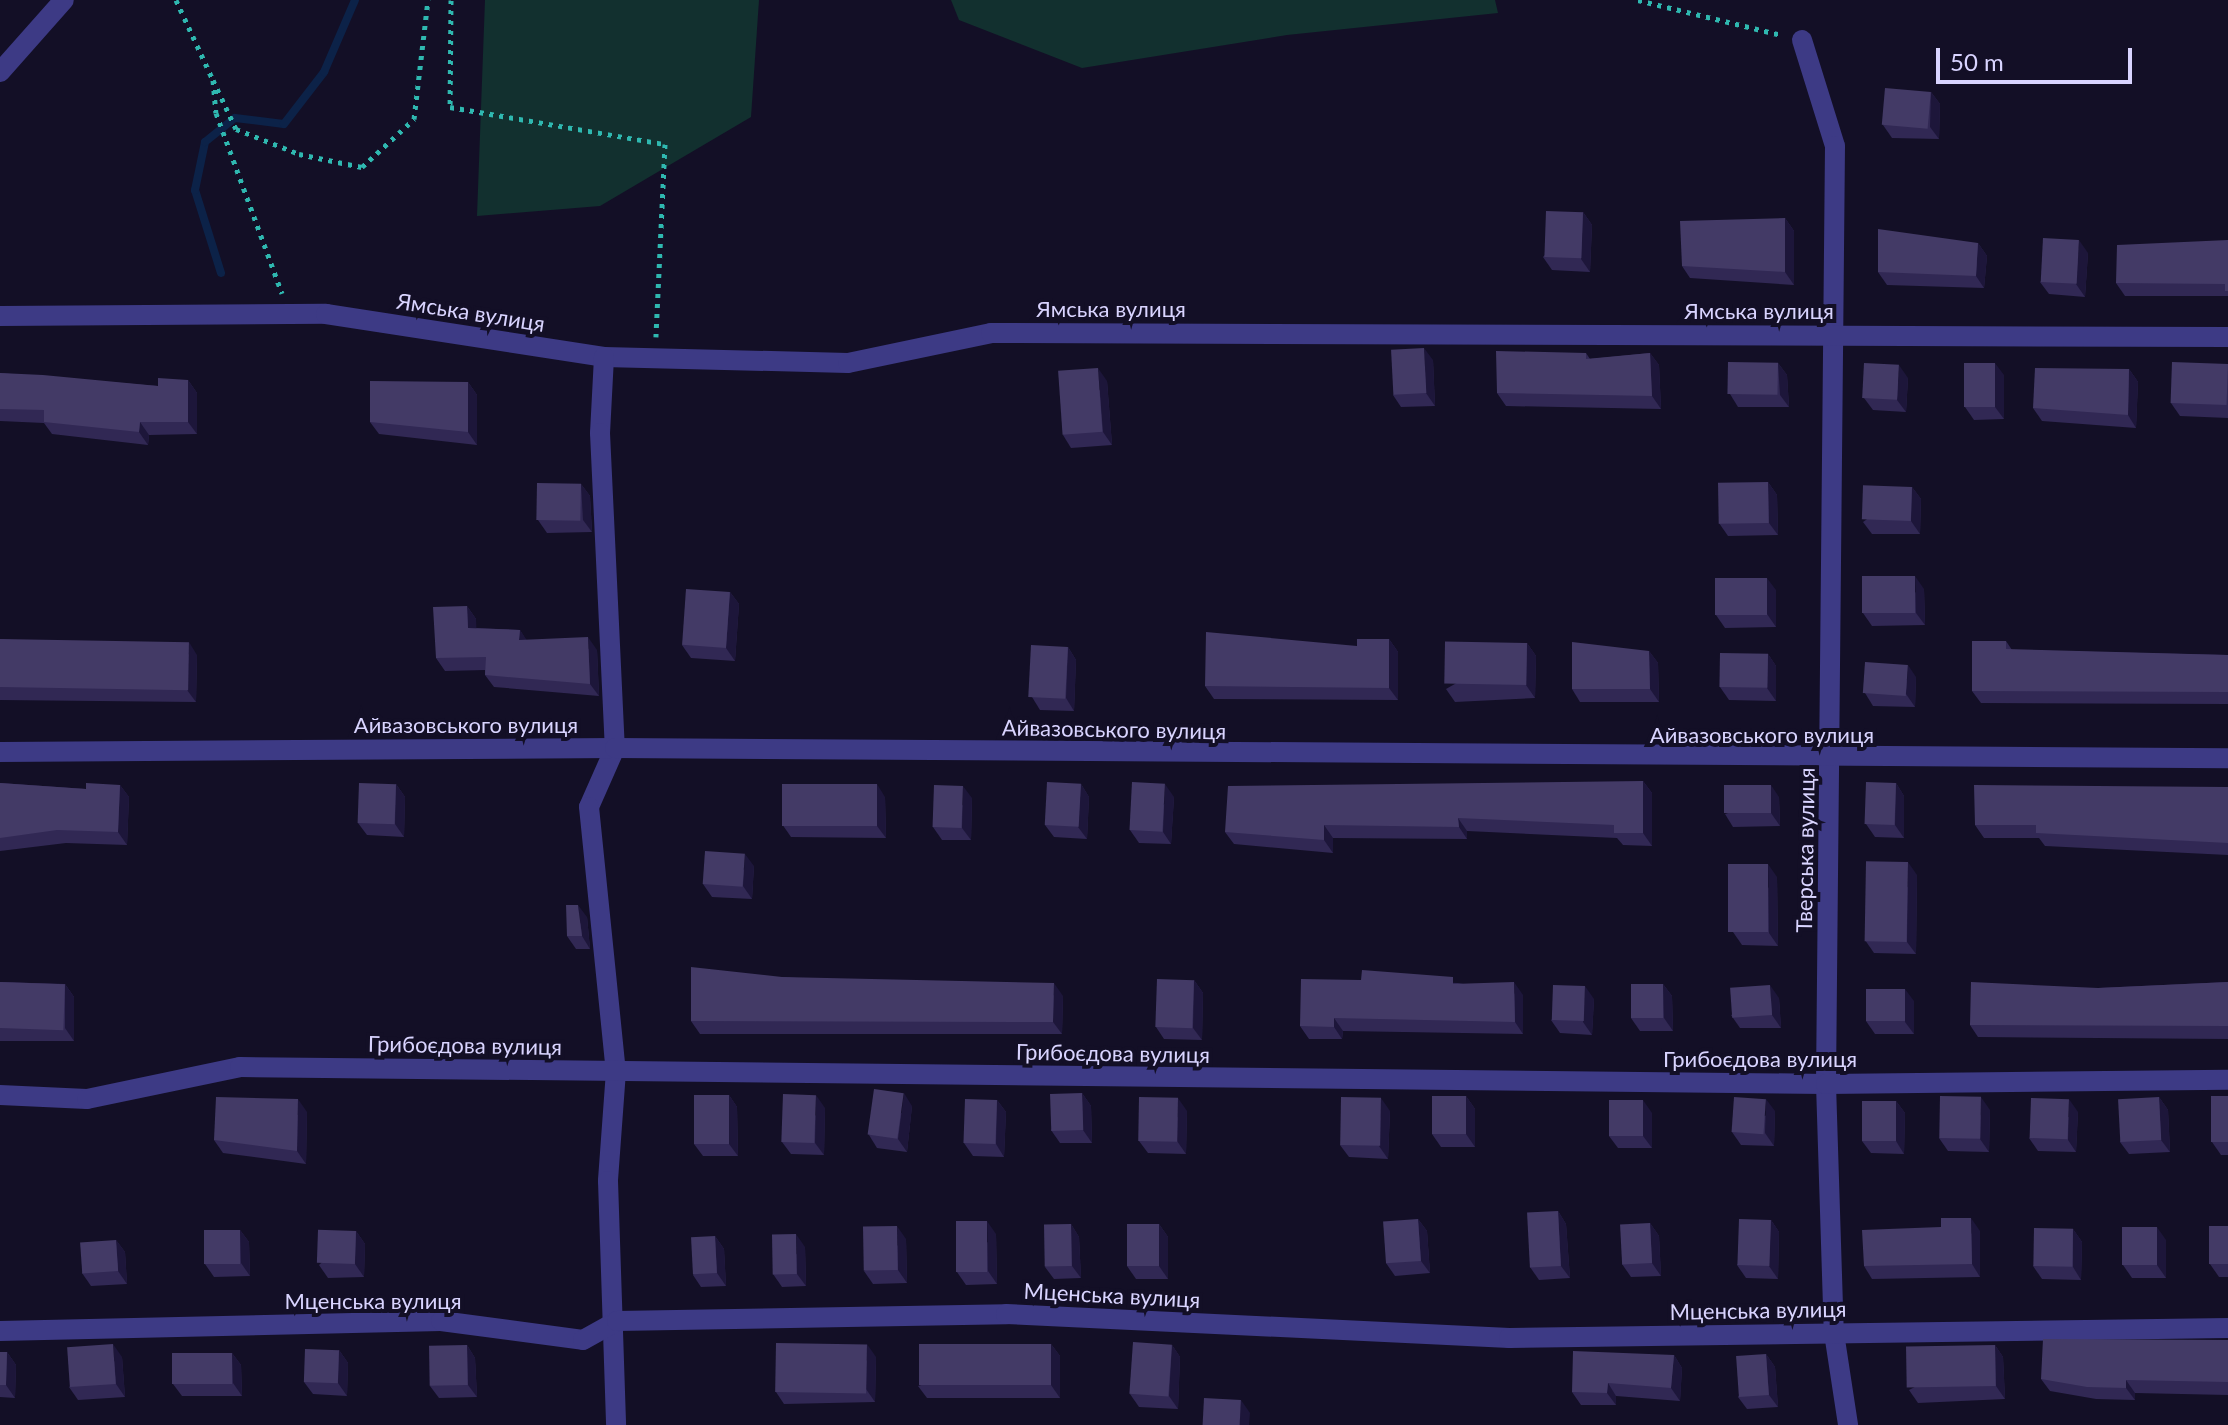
<!DOCTYPE html>
<meta charset="utf-8">
<style>
body{margin:0}
#map{position:relative;width:2228px;height:1425px;overflow:hidden;background:#130f26;font-family:Lato,sans-serif}
div>[style]{position:absolute}
.green>*{inset:0;background:#12302f}
.stream>*{height:8px;margin:-4px;padding:0 4px;transform-origin:4px;border-radius:4px;background:#0c2248}
.path>*{height:5px;margin-top:-2.5px;transform-origin:0;background:repeating-linear-gradient(90deg,#2fb8b0 0 4px,transparent 0 10px)}
.minor>*{height:20px;margin:-10px;padding:0 10px;transform-origin:10px;border-radius:10px;background:#3d3a85}
.wall>*{inset:0;background:#312854}
.shaded-wall>*{inset:0;background:#1d163a}
.building>*{inset:0;background:#433a66;transform-origin:0 0}
span{translate:-50% -50%;white-space:nowrap;text-align:center;line-height:1.15;-webkit-text-stroke:8px #130f26;paint-order:stroke}
.street-label{font-size:22px;color:#d9d4ff}
.scale{position:absolute;left:1936px;top:48px;width:196px;height:36px;box-sizing:border-box;border:4px solid #d9d4ff;border-top:0;padding-left:10px;font-size:24px;line-height:28px;white-space:nowrap;color:#d9d4ff;-webkit-text-stroke:6px #130f26;paint-order:stroke}
</style>
<div id="map">
<div class="green">
<i style="clip-path:polygon(485px 0,759px 0,751px 117px,600px 206px,477px 216px)"></i>
<i style="clip-path:polygon(951px 0,1495px 0,1498px 13px,1287px 35px,1082px 68px,959px 20px)"></i>
</div>
<div class="stream">
<i style="left:221px;top:273px;width:87px;rotate:-107.4deg"></i>
<i style="left:195px;top:190px;width:49px;rotate:-78.2deg"></i>
<i style="left:205px;top:142px;width:38px;rotate:-39deg"></i>
<i style="left:235px;top:118px;width:49px;rotate:7deg"></i>
<i style="left:284px;top:124px;width:66px;rotate:-52.4deg"></i>
<i style="left:324px;top:72px;width:78px;rotate:-66.7deg"></i>
</div>
<div class="path">
<i style="left:176px;top:0;width:88px;rotate:65.2deg"></i>
<i style="left:213px;top:80px;width:33px;rotate:85deg"></i>
<i style="left:216px;top:113px;width:192px;rotate:69.9deg"></i>
<i style="left:451px;top:0;width:107px;rotate:90.5deg"></i>
<i style="left:450px;top:107px;width:218px;rotate:9.8deg"></i>
<i style="left:665px;top:144px;width:193px;rotate:92.7deg"></i>
<i style="left:1638px;top:0;width:148px;rotate:13.7deg"></i>
<i style="left:213px;top:80px;width:54px;rotate:64.9deg"></i>
<i style="left:236px;top:129px;width:68px;rotate:21.6deg"></i>
<i style="left:299px;top:154px;width:64px;rotate:11.7deg"></i>
<i style="left:362px;top:167px;width:71px;rotate:-42.7deg"></i>
<i style="left:414px;top:119px;width:120px;rotate:-83.3deg"></i>
</div>
<div class="minor">
<i style="left:1802px;top:40px;width:111px;rotate:72.7deg"></i>
<i style="left:1835px;top:146px;width:938px;rotate:90.55deg"></i>
<i style="left:1826px;top:1084px;width:249px;rotate:88.2deg"></i>
<i style="left:1834px;top:1333px;width:93px;rotate:81.3deg"></i>
<i style="left:0;top:72px;width:96px;rotate:-48.4deg"></i>
<i style="left:0;top:316px;width:326px;rotate:-0.4deg"></i>
<i style="left:326px;top:314px;width:281px;rotate:8.8deg"></i>
<i style="left:604px;top:357px;width:244px;rotate:1.4deg"></i>
<i style="left:848px;top:363px;width:146px;rotate:-11.8deg"></i>
<i style="left:991px;top:333px;width:1237px;rotate:0.19deg"></i>
<i style="left:604px;top:357px;width:76px;rotate:93deg"></i>
<i style="left:600px;top:433px;width:315px;rotate:87.3deg"></i>
<i style="left:615px;top:748px;width:64px;rotate:113.8deg"></i>
<i style="left:589px;top:807px;width:265px;rotate:84.2deg"></i>
<i style="left:616px;top:1071px;width:110px;rotate:94.2deg"></i>
<i style="left:608px;top:1181px;width:244px;rotate:88.1deg"></i>
<i style="left:0;top:752px;width:615px;rotate:-0.37deg"></i>
<i style="left:615px;top:748px;width:1613px;rotate:0.36deg"></i>
<i style="left:0;top:1095px;width:87px;rotate:2.6deg"></i>
<i style="left:87px;top:1099px;width:156px;rotate:-11.8deg"></i>
<i style="left:240px;top:1067px;width:1586px;rotate:0.61deg"></i>
<i style="left:1826px;top:1084px;width:402px;rotate:-0.6deg"></i>
<i style="left:0;top:1331px;width:441px;rotate:-1.3deg"></i>
<i style="left:441px;top:1321px;width:143px;rotate:7.6deg"></i>
<i style="left:583px;top:1340px;width:39px;rotate:-29deg"></i>
<i style="left:617px;top:1321px;width:389px;rotate:-1deg"></i>
<i style="left:1006px;top:1314px;width:504px;rotate:2.73deg"></i>
<i style="left:1509px;top:1338px;width:719px;rotate:-0.8deg"></i>
</div>
<div class="wall">
<i style="clip-path:polygon(1931px 92px,1940px 104px,1939px 139px,1892px 138px,1883px 125px)"></i>
<i style="clip-path:polygon(1583px 212px,1592px 225px,1590px 272px,1552px 270px,1543px 257px)"></i>
<i style="clip-path:polygon(1785px 218px,1794px 231px,1794px 285px,1690px 278px,1682px 266px)"></i>
<i style="clip-path:polygon(2228px 240px,2228px 296px,2125px 296px,2116px 283px)"></i>
<i style="clip-path:polygon(1978px 243px,1987px 256px,1984px 288px,1887px 285px,1878px 272px)"></i>
<i style="clip-path:polygon(2088px 253px,2085px 297px,2049px 294px,2040px 282px)"></i>
<i style="clip-path:polygon(1586px 353px,1590px 359px,1650px 353px,1659px 365px,1661px 409px,1506px 406px,1497px 393px)"></i>
<i style="clip-path:polygon(1433px 360px,1435px 406px,1401px 407px,1393px 395px)"></i>
<i style="clip-path:polygon(1778px 363px,1787px 375px,1789px 407px,1738px 407px,1730px 394px)"></i>
<i style="clip-path:polygon(2228px 364px,2228px 418px,2180px 416px,2171px 403px)"></i>
<i style="clip-path:polygon(2129px 369px,2138px 382px,2136px 428px,2042px 421px,2033px 408px)"></i>
<i style="clip-path:polygon(0 373px,158px 386px,188px 380px,197px 393px,197px 434px,149px 435px,148px 445px,52px 434px,44px 423px,0 421px)"></i>
<i style="clip-path:polygon(2004px 375px,2004px 419px,1974px 420px,1965px 407px)"></i>
<i style="clip-path:polygon(1908px 378px,1906px 412px,1873px 410px,1864px 398px)"></i>
<i style="clip-path:polygon(1107px 381px,1112px 445px,1071px 448px,1063px 435px)"></i>
<i style="clip-path:polygon(468px 382px,477px 395px,477px 445px,379px 434px,370px 422px)"></i>
<i style="clip-path:polygon(1768px 482px,1777px 495px,1778px 535px,1728px 536px,1719px 523px)"></i>
<i style="clip-path:polygon(581px 484px,590px 496px,592px 532px,547px 533px,538px 520px)"></i>
<i style="clip-path:polygon(1912px 487px,1921px 499px,1920px 534px,1872px 534px,1863px 522px)"></i>
<i style="clip-path:polygon(1924px 589px,1925px 625px,1872px 626px,1863px 613px)"></i>
<i style="clip-path:polygon(1776px 590px,1776px 627px,1725px 628px,1716px 615px)"></i>
<i style="clip-path:polygon(730px 592px,739px 604px,735px 661px,691px 658px,682px 645px)"></i>
<i style="clip-path:polygon(467px 606px,476px 619px,476px 628px,520px 630px,526px 640px,597px 650px,599px 696px,494px 687px,485px 675px,485px 670px,445px 671px,436px 658px)"></i>
<i style="clip-path:polygon(0 639px,197px 655px,196px 702px,0 700px)"></i>
<i style="clip-path:polygon(1389px 639px,1398px 652px,1398px 700px,1214px 699px,1205px 686px,1357px 646px)"></i>
<i style="clip-path:polygon(2006px 641px,2012px 650px,2228px 655px,2228px 704px,1981px 703px,1972px 691px)"></i>
<i style="clip-path:polygon(1527px 643px,1536px 656px,1535px 698px,1455px 702px,1446px 689px)"></i>
<i style="clip-path:polygon(1068px 647px,1076px 660px,1074px 711px,1040px 710px,1032px 697px)"></i>
<i style="clip-path:polygon(1649px 651px,1658px 663px,1659px 702px,1580px 702px,1572px 689px)"></i>
<i style="clip-path:polygon(1768px 654px,1776px 666px,1776px 701px,1729px 700px,1720px 687px)"></i>
<i style="clip-path:polygon(1916px 677px,1915px 707px,1873px 706px,1865px 693px)"></i>
<i style="clip-path:polygon(1643px 781px,1652px 793px,1652px 846px,1623px 845px,1617px 838px,1467px 831px,1467px 839px,1333px 838px,1333px 853px,1234px 844px,1225px 832px)"></i>
<i style="clip-path:polygon(0 783px,86px 789px,120px 785px,129px 797px,127px 845px,66px 843px,0 851px)"></i>
<i style="clip-path:polygon(1896px 783px,1904px 796px,1904px 838px,1875px 837px,1866px 824px)"></i>
<i style="clip-path:polygon(396px 784px,405px 797px,404px 837px,367px 835px,358px 823px)"></i>
<i style="clip-path:polygon(1081px 784px,1089px 797px,1087px 839px,1054px 837px,1045px 825px)"></i>
<i style="clip-path:polygon(2228px 787px,2228px 855px,2045px 846px,2039px 838px,1984px 838px,1975px 825px)"></i>
<i style="clip-path:polygon(885px 797px,886px 838px,791px 837px,782px 824px)"></i>
<i style="clip-path:polygon(1174px 797px,1171px 844px,1139px 843px,1130px 830px)"></i>
<i style="clip-path:polygon(1779px 797px,1780px 826px,1733px 827px,1725px 814px)"></i>
<i style="clip-path:polygon(972px 798px,971px 840px,942px 840px,933px 827px)"></i>
<i style="clip-path:polygon(754px 866px,752px 899px,712px 897px,703px 884px)"></i>
<i style="clip-path:polygon(1917px 875px,1916px 954px,1874px 953px,1865px 940px)"></i>
<i style="clip-path:polygon(1777px 877px,1778px 946px,1742px 945px,1733px 932px)"></i>
<i style="clip-path:polygon(587px 917px,590px 949px,576px 949px,567px 936px)"></i>
<i style="clip-path:polygon(782px 977px,1063px 996px,1062px 1034px,700px 1034px,691px 1021px)"></i>
<i style="clip-path:polygon(1194px 980px,1203px 993px,1202px 1040px,1164px 1039px,1156px 1027px)"></i>
<i style="clip-path:polygon(1361px 980px,1458px 983px,1523px 995px,1523px 1034px,1343px 1031px,1342px 1039px,1309px 1039px,1300px 1026px)"></i>
<i style="clip-path:polygon(0 982px,65px 984px,74px 997px,74px 1041px,0 1041px)"></i>
<i style="clip-path:polygon(2228px 982px,2228px 1039px,1978px 1037px,1970px 1025px,2098px 988px)"></i>
<i style="clip-path:polygon(1663px 984px,1672px 996px,1673px 1031px,1640px 1031px,1631px 1018px)"></i>
<i style="clip-path:polygon(1779px 998px,1781px 1028px,1740px 1028px,1731px 1015px)"></i>
<i style="clip-path:polygon(1594px 999px,1592px 1035px,1560px 1033px,1551px 1020px)"></i>
<i style="clip-path:polygon(1914px 1001px,1914px 1034px,1875px 1034px,1866px 1021px)"></i>
<i style="clip-path:polygon(1082px 1093px,1091px 1106px,1092px 1143px,1060px 1143px,1051px 1130px)"></i>
<i style="clip-path:polygon(729px 1095px,737px 1107px,738px 1156px,703px 1156px,694px 1144px)"></i>
<i style="clip-path:polygon(1466px 1096px,1475px 1109px,1475px 1147px,1441px 1147px,1432px 1134px)"></i>
<i style="clip-path:polygon(2228px 1096px,2228px 1155px,2221px 1155px,2212px 1142px)"></i>
<i style="clip-path:polygon(2159px 1097px,2168px 1110px,2170px 1152px,2129px 1154px,2120px 1142px)"></i>
<i style="clip-path:polygon(997px 1100px,1006px 1112px,1004px 1157px,973px 1156px,964px 1143px)"></i>
<i style="clip-path:polygon(1896px 1101px,1905px 1113px,1904px 1154px,1871px 1153px,1862px 1141px)"></i>
<i style="clip-path:polygon(912px 1106px,907px 1152px,877px 1148px,869px 1135px)"></i>
<i style="clip-path:polygon(825px 1108px,824px 1155px,791px 1154px,782px 1142px)"></i>
<i style="clip-path:polygon(1990px 1110px,1989px 1152px,1948px 1151px,1939px 1138px)"></i>
<i style="clip-path:polygon(1187px 1111px,1186px 1154px,1148px 1153px,1139px 1141px)"></i>
<i style="clip-path:polygon(1390px 1111px,1388px 1159px,1349px 1157px,1340px 1145px)"></i>
<i style="clip-path:polygon(1775px 1111px,1774px 1146px,1741px 1145px,1732px 1132px)"></i>
<i style="clip-path:polygon(307px 1112px,306px 1164px,223px 1153px,214px 1140px)"></i>
<i style="clip-path:polygon(2078px 1112px,2076px 1152px,2038px 1151px,2029px 1138px)"></i>
<i style="clip-path:polygon(1652px 1113px,1652px 1148px,1618px 1148px,1609px 1136px)"></i>
<i style="clip-path:polygon(1558px 1211px,1566px 1224px,1570px 1278px,1539px 1280px,1530px 1267px)"></i>
<i style="clip-path:polygon(1418px 1219px,1427px 1231px,1430px 1273px,1395px 1276px,1386px 1263px)"></i>
<i style="clip-path:polygon(1771px 1220px,1779px 1232px,1778px 1279px,1746px 1278px,1737px 1265px)"></i>
<i style="clip-path:polygon(1650px 1223px,1659px 1236px,1661px 1276px,1631px 1277px,1622px 1264px)"></i>
<i style="clip-path:polygon(1071px 1224px,1079px 1237px,1081px 1278px,1054px 1279px,1045px 1267px)"></i>
<i style="clip-path:polygon(1159px 1224px,1168px 1237px,1168px 1279px,1136px 1279px,1127px 1266px)"></i>
<i style="clip-path:polygon(2228px 1226px,2228px 1277px,2219px 1277px,2210px 1264px)"></i>
<i style="clip-path:polygon(2073px 1229px,2082px 1242px,2081px 1280px,2042px 1279px,2033px 1266px)"></i>
<i style="clip-path:polygon(240px 1230px,249px 1242px,250px 1276px,214px 1277px,205px 1264px)"></i>
<i style="clip-path:polygon(356px 1231px,365px 1244px,364px 1277px,328px 1278px,319px 1265px)"></i>
<i style="clip-path:polygon(1980px 1231px,1980px 1277px,1872px 1279px,1864px 1266px)"></i>
<i style="clip-path:polygon(996px 1234px,997px 1284px,966px 1285px,957px 1272px)"></i>
<i style="clip-path:polygon(715px 1236px,724px 1249px,726px 1286px,701px 1287px,693px 1275px)"></i>
<i style="clip-path:polygon(906px 1239px,907px 1283px,873px 1284px,864px 1271px)"></i>
<i style="clip-path:polygon(116px 1240px,125px 1252px,127px 1284px,91px 1286px,82px 1273px)"></i>
<i style="clip-path:polygon(2166px 1240px,2166px 1278px,2132px 1278px,2123px 1265px)"></i>
<i style="clip-path:polygon(805px 1247px,806px 1286px,782px 1287px,773px 1274px)"></i>
<i style="clip-path:polygon(2228px 1340px,2228px 1395px,2135px 1393px,2135px 1400px,2096px 1399px,2050px 1391px,2041px 1379px)"></i>
<i style="clip-path:polygon(1051px 1344px,1060px 1356px,1060px 1398px,927px 1398px,918px 1386px)"></i>
<i style="clip-path:polygon(467px 1345px,475px 1358px,477px 1397px,439px 1398px,430px 1386px)"></i>
<i style="clip-path:polygon(1172px 1345px,1180px 1357px,1178px 1409px,1139px 1407px,1130px 1394px)"></i>
<i style="clip-path:polygon(1995px 1345px,2003px 1357px,2005px 1399px,1918px 1403px,1909px 1390px)"></i>
<i style="clip-path:polygon(339px 1350px,348px 1363px,347px 1396px,313px 1394px,304px 1382px)"></i>
<i style="clip-path:polygon(0 1352px,7px 1352px,16px 1365px,15px 1398px,0 1397px)"></i>
<i style="clip-path:polygon(232px 1353px,241px 1365px,242px 1396px,182px 1396px,173px 1384px)"></i>
<i style="clip-path:polygon(1766px 1354px,1775px 1367px,1778px 1407px,1747px 1409px,1738px 1397px)"></i>
<i style="clip-path:polygon(1674px 1355px,1682px 1368px,1680px 1401px,1616px 1396px,1616px 1405px,1581px 1405px,1572px 1392px)"></i>
<i style="clip-path:polygon(122px 1357px,125px 1397px,78px 1400px,69px 1387px)"></i>
<i style="clip-path:polygon(876px 1357px,875px 1402px,784px 1404px,776px 1392px)"></i>
</div>
<div class="shaded-wall">
<i style="clip-path:polygon(1931px 92px,1940px 104px,1939px 139px,1930px 127px)"></i>
<i style="clip-path:polygon(1583px 212px,1592px 225px,1590px 272px,1581px 259px)"></i>
<i style="clip-path:polygon(1785px 218px,1794px 231px,1794px 285px,1785px 272px)"></i>
<i style="clip-path:polygon(2079px 240px,2088px 253px,2085px 297px,2076px 284px)"></i>
<i style="clip-path:polygon(1978px 243px,1987px 256px,1984px 288px,1976px 276px)"></i>
<i style="clip-path:polygon(1424px 348px,1433px 360px,1435px 406px,1426px 393px)"></i>
<i style="clip-path:polygon(1650px 353px,1659px 365px,1661px 409px,1652px 396px)"></i>
<i style="clip-path:polygon(1778px 363px,1787px 375px,1789px 407px,1780px 395px)"></i>
<i style="clip-path:polygon(1995px 363px,2004px 375px,2004px 419px,1995px 407px)"></i>
<i style="clip-path:polygon(1899px 365px,1908px 378px,1906px 412px,1897px 400px)"></i>
<i style="clip-path:polygon(1098px 368px,1107px 381px,1112px 445px,1103px 432px)"></i>
<i style="clip-path:polygon(2129px 369px,2138px 382px,2136px 428px,2128px 415px)"></i>
<i style="clip-path:polygon(188px 380px,197px 393px,197px 434px,188px 422px)"></i>
<i style="clip-path:polygon(468px 382px,477px 395px,477px 445px,468px 432px)"></i>
<i style="clip-path:polygon(140px 422px,149px 435px,148px 445px,139px 432px)"></i>
<i style="clip-path:polygon(1768px 482px,1777px 495px,1778px 535px,1769px 523px)"></i>
<i style="clip-path:polygon(581px 484px,590px 496px,592px 532px,583px 520px)"></i>
<i style="clip-path:polygon(1912px 487px,1921px 499px,1920px 534px,1911px 521px)"></i>
<i style="clip-path:polygon(1915px 576px,1924px 589px,1925px 625px,1916px 613px)"></i>
<i style="clip-path:polygon(1767px 578px,1776px 590px,1776px 627px,1767px 614px)"></i>
<i style="clip-path:polygon(730px 592px,739px 604px,735px 661px,726px 648px)"></i>
<i style="clip-path:polygon(467px 606px,476px 619px,477px 641px,468px 628px)"></i>
<i style="clip-path:polygon(520px 630px,528px 642px,519px 640px)"></i>
<i style="clip-path:polygon(588px 637px,597px 650px,599px 696px,590px 684px)"></i>
<i style="clip-path:polygon(1389px 639px,1398px 652px,1398px 700px,1389px 688px)"></i>
<i style="clip-path:polygon(189px 642px,197px 655px,196px 702px,187px 690px)"></i>
<i style="clip-path:polygon(1527px 643px,1536px 656px,1535px 698px,1526px 685px)"></i>
<i style="clip-path:polygon(1068px 647px,1076px 660px,1074px 711px,1066px 698px)"></i>
<i style="clip-path:polygon(1649px 651px,1658px 663px,1659px 702px,1650px 689px)"></i>
<i style="clip-path:polygon(1768px 654px,1776px 666px,1776px 701px,1767px 688px)"></i>
<i style="clip-path:polygon(1908px 665px,1916px 677px,1915px 707px,1906px 694px)"></i>
<i style="clip-path:polygon(1643px 781px,1652px 793px,1652px 846px,1643px 833px)"></i>
<i style="clip-path:polygon(1896px 783px,1904px 796px,1904px 838px,1895px 825px)"></i>
<i style="clip-path:polygon(396px 784px,405px 797px,404px 837px,395px 824px)"></i>
<i style="clip-path:polygon(877px 784px,885px 797px,886px 838px,877px 826px)"></i>
<i style="clip-path:polygon(1081px 784px,1089px 797px,1087px 839px,1078px 827px)"></i>
<i style="clip-path:polygon(1165px 784px,1174px 797px,1171px 844px,1163px 832px)"></i>
<i style="clip-path:polygon(120px 785px,129px 797px,127px 845px,118px 832px)"></i>
<i style="clip-path:polygon(1771px 785px,1779px 797px,1780px 826px,1771px 813px)"></i>
<i style="clip-path:polygon(963px 786px,972px 798px,971px 840px,962px 828px)"></i>
<i style="clip-path:polygon(1458px 818px,1467px 831px,1467px 839px,1459px 827px)"></i>
<i style="clip-path:polygon(1324px 825px,1333px 838px,1333px 853px,1324px 840px)"></i>
<i style="clip-path:polygon(745px 854px,754px 866px,752px 899px,743px 886px)"></i>
<i style="clip-path:polygon(1908px 862px,1917px 875px,1916px 954px,1907px 942px)"></i>
<i style="clip-path:polygon(1768px 864px,1777px 877px,1778px 946px,1769px 933px)"></i>
<i style="clip-path:polygon(578px 905px,587px 917px,590px 949px,582px 936px)"></i>
<i style="clip-path:polygon(1194px 980px,1203px 993px,1202px 1040px,1193px 1028px)"></i>
<i style="clip-path:polygon(1514px 982px,1523px 995px,1523px 1034px,1515px 1022px)"></i>
<i style="clip-path:polygon(1054px 983px,1063px 996px,1062px 1034px,1053px 1022px)"></i>
<i style="clip-path:polygon(65px 984px,74px 997px,74px 1041px,65px 1028px)"></i>
<i style="clip-path:polygon(1663px 984px,1672px 996px,1673px 1031px,1664px 1018px)"></i>
<i style="clip-path:polygon(1770px 985px,1779px 998px,1781px 1028px,1772px 1015px)"></i>
<i style="clip-path:polygon(1585px 986px,1594px 999px,1592px 1035px,1583px 1022px)"></i>
<i style="clip-path:polygon(1905px 989px,1914px 1001px,1914px 1034px,1905px 1022px)"></i>
<i style="clip-path:polygon(1334px 1018px,1343px 1031px,1342px 1039px,1334px 1027px)"></i>
<i style="clip-path:polygon(904px 1093px,912px 1106px,907px 1152px,898px 1139px)"></i>
<i style="clip-path:polygon(1082px 1093px,1091px 1106px,1092px 1143px,1083px 1130px)"></i>
<i style="clip-path:polygon(729px 1095px,737px 1107px,738px 1156px,729px 1144px)"></i>
<i style="clip-path:polygon(816px 1095px,825px 1108px,824px 1155px,815px 1143px)"></i>
<i style="clip-path:polygon(1466px 1096px,1475px 1109px,1475px 1147px,1466px 1134px)"></i>
<i style="clip-path:polygon(1981px 1097px,1990px 1110px,1989px 1152px,1980px 1139px)"></i>
<i style="clip-path:polygon(2159px 1097px,2168px 1110px,2170px 1152px,2161px 1140px)"></i>
<i style="clip-path:polygon(1178px 1098px,1187px 1111px,1186px 1154px,1177px 1141px)"></i>
<i style="clip-path:polygon(1381px 1098px,1390px 1111px,1388px 1159px,1379px 1146px)"></i>
<i style="clip-path:polygon(298px 1099px,307px 1112px,306px 1164px,297px 1151px)"></i>
<i style="clip-path:polygon(1766px 1099px,1775px 1111px,1774px 1146px,1765px 1133px)"></i>
<i style="clip-path:polygon(2069px 1099px,2078px 1112px,2076px 1152px,2068px 1140px)"></i>
<i style="clip-path:polygon(997px 1100px,1006px 1112px,1004px 1157px,996px 1144px)"></i>
<i style="clip-path:polygon(1643px 1100px,1652px 1113px,1652px 1148px,1643px 1136px)"></i>
<i style="clip-path:polygon(1896px 1101px,1905px 1113px,1904px 1154px,1896px 1141px)"></i>
<i style="clip-path:polygon(1558px 1211px,1566px 1224px,1570px 1278px,1561px 1266px)"></i>
<i style="clip-path:polygon(1971px 1218px,1980px 1231px,1980px 1277px,1972px 1264px)"></i>
<i style="clip-path:polygon(1418px 1219px,1427px 1231px,1430px 1273px,1421px 1261px)"></i>
<i style="clip-path:polygon(1771px 1220px,1779px 1232px,1778px 1279px,1769px 1266px)"></i>
<i style="clip-path:polygon(987px 1221px,996px 1234px,997px 1284px,988px 1271px)"></i>
<i style="clip-path:polygon(1650px 1223px,1659px 1236px,1661px 1276px,1652px 1263px)"></i>
<i style="clip-path:polygon(1071px 1224px,1079px 1237px,1081px 1278px,1072px 1266px)"></i>
<i style="clip-path:polygon(1159px 1224px,1168px 1237px,1168px 1279px,1159px 1266px)"></i>
<i style="clip-path:polygon(897px 1226px,906px 1239px,907px 1283px,898px 1270px)"></i>
<i style="clip-path:polygon(2157px 1227px,2166px 1240px,2166px 1278px,2157px 1265px)"></i>
<i style="clip-path:polygon(2073px 1229px,2082px 1242px,2081px 1280px,2073px 1267px)"></i>
<i style="clip-path:polygon(240px 1230px,249px 1242px,250px 1276px,241px 1263px)"></i>
<i style="clip-path:polygon(356px 1231px,365px 1244px,364px 1277px,355px 1264px)"></i>
<i style="clip-path:polygon(796px 1234px,805px 1247px,806px 1286px,797px 1274px)"></i>
<i style="clip-path:polygon(715px 1236px,724px 1249px,726px 1286px,717px 1273px)"></i>
<i style="clip-path:polygon(116px 1240px,125px 1252px,127px 1284px,118px 1271px)"></i>
<i style="clip-path:polygon(113px 1344px,122px 1357px,125px 1397px,116px 1384px)"></i>
<i style="clip-path:polygon(867px 1344px,876px 1357px,875px 1402px,866px 1389px)"></i>
<i style="clip-path:polygon(1051px 1344px,1060px 1356px,1060px 1398px,1051px 1385px)"></i>
<i style="clip-path:polygon(467px 1345px,475px 1358px,477px 1397px,468px 1385px)"></i>
<i style="clip-path:polygon(1172px 1345px,1180px 1357px,1178px 1409px,1169px 1396px)"></i>
<i style="clip-path:polygon(1995px 1345px,2003px 1357px,2005px 1399px,1996px 1386px)"></i>
<i style="clip-path:polygon(339px 1350px,348px 1363px,347px 1396px,338px 1383px)"></i>
<i style="clip-path:polygon(7px 1352px,16px 1365px,15px 1398px,6px 1385px)"></i>
<i style="clip-path:polygon(232px 1353px,241px 1365px,242px 1396px,233px 1383px)"></i>
<i style="clip-path:polygon(1766px 1354px,1775px 1367px,1778px 1407px,1769px 1395px)"></i>
<i style="clip-path:polygon(1674px 1355px,1682px 1368px,1680px 1401px,1671px 1388px)"></i>
<i style="clip-path:polygon(2126px 1380px,2135px 1393px,2135px 1400px,2126px 1388px)"></i>
<i style="clip-path:polygon(1608px 1383px,1616px 1396px,1616px 1405px,1607px 1393px)"></i>
<i style="clip-path:polygon(1241px 1400px,1250px 1413px,1249px 1425px,1239px 1425px)"></i>
</div>
<div class="building">
<i style="left:1885px;top:88px;width:46px;height:37px;rotate:5deg"></i>
<i style="left:1546px;top:211px;width:37px;height:46px;rotate:2deg"></i>
<i style="clip-path:polygon(1785px 218px,1785px 272px,1682px 266px,1680px 221px)"></i>
<i style="clip-path:polygon(1878px 229px,1978px 243px,1976px 276px,1878px 272px)"></i>
<i style="left:2043px;top:238px;width:36px;height:44px;rotate:3deg"></i>
<i style="clip-path:polygon(2228px 240px,2228px 291px,2225px 291px,2225px 284px,2116px 283px,2117px 245px)"></i>
<i style="left:1424px;top:348px;width:45px;height:33px;rotate:87deg"></i>
<i style="clip-path:polygon(1496px 351px,1586px 353px,1586px 359px,1650px 353px,1652px 396px,1497px 393px)"></i>
<i style="left:1728px;top:362px;width:50px;height:32px;rotate:1deg"></i>
<i style="left:2172px;top:362px;width:56px;height:41px;rotate:2deg"></i>
<i style="left:1864px;top:363px;width:35px;height:35px;rotate:3deg"></i>
<i style="left:1964px;top:363px;width:31px;height:44px"></i>
<i style="left:1098px;top:368px;width:64px;height:40px;rotate:86deg"></i>
<i style="clip-path:polygon(2035px 368px,2129px 369px,2128px 415px,2033px 408px)"></i>
<i style="clip-path:polygon(0 373px,43px 375px,158px 386px,158px 378px,188px 380px,188px 422px,140px 422px,139px 432px,44px 422px,44px 410px,0 409px)"></i>
<i style="clip-path:polygon(370px 381px,468px 382px,468px 432px,370px 422px)"></i>
<i style="left:1768px;top:482px;width:41px;height:50px;rotate:89deg"></i>
<i style="left:537px;top:483px;width:44px;height:37px;rotate:1deg"></i>
<i style="left:1912px;top:487px;width:34px;height:49px;rotate:92deg"></i>
<i style="left:1862px;top:576px;width:53px;height:37px"></i>
<i style="left:1715px;top:578px;width:52px;height:37px"></i>
<i style="left:686px;top:589px;width:44px;height:56px;rotate:4deg"></i>
<i style="clip-path:polygon(467px 606px,468px 628px,520px 630px,519px 640px,588px 637px,590px 684px,485px 675px,486px 657px,436px 658px,433px 607px)"></i>
<i style="clip-path:polygon(1206px 632px,1357px 646px,1357px 639px,1389px 639px,1389px 688px,1205px 686px)"></i>
<i style="left:0;top:639px;width:189px;height:48px;rotate:1deg"></i>
<i style="clip-path:polygon(1972px 641px,2006px 641px,2006px 649px,2228px 655px,2228px 692px,1972px 691px)"></i>
<i style="clip-path:polygon(1572px 642px,1649px 651px,1650px 689px,1572px 689px)"></i>
<i style="left:1527px;top:643px;width:42px;height:82px;rotate:91deg"></i>
<i style="left:1031px;top:645px;width:37px;height:52px;rotate:3deg"></i>
<i style="left:1720px;top:653px;width:48px;height:34px;rotate:1deg"></i>
<i style="left:1865px;top:662px;width:43px;height:31px;rotate:4deg"></i>
<i style="clip-path:polygon(1643px 781px,1643px 833px,1614px 833px,1614px 825px,1458px 818px,1459px 827px,1324px 825px,1324px 840px,1225px 832px,1228px 786px)"></i>
<i style="left:1047px;top:782px;width:34px;height:43px;rotate:3deg"></i>
<i style="left:1132px;top:782px;width:33px;height:48px;rotate:3deg"></i>
<i style="left:1866px;top:782px;width:30px;height:42px;rotate:2deg"></i>
<i style="clip-path:polygon(0 783px,86px 789px,86px 783px,120px 785px,118px 832px,57px 830px,0 838px)"></i>
<i style="left:359px;top:783px;width:37px;height:40px;rotate:2deg"></i>
<i style="left:877px;top:784px;width:42px;height:95px;rotate:90deg"></i>
<i style="left:934px;top:785px;width:29px;height:42px;rotate:2deg"></i>
<i style="left:1771px;top:785px;width:28px;height:47px;rotate:90deg"></i>
<i style="clip-path:polygon(1974px 785px,2228px 787px,2228px 843px,2036px 833px,2036px 825px,1975px 825px)"></i>
<i style="left:705px;top:851px;width:40px;height:33px;rotate:4deg"></i>
<i style="left:1908px;top:862px;width:80px;height:42px;rotate:91deg"></i>
<i style="left:1728px;top:864px;width:40px;height:68px"></i>
<i style="clip-path:polygon(566px 905px,578px 905px,582px 936px,567px 936px)"></i>
<i style="clip-path:polygon(691px 967px,782px 977px,1054px 983px,1053px 1022px,691px 1021px)"></i>
<i style="clip-path:polygon(1362px 970px,1453px 977px,1453px 984px,1514px 982px,1515px 1022px,1334px 1018px,1334px 1027px,1300px 1026px,1301px 979px,1361px 980px)"></i>
<i style="left:1157px;top:979px;width:37px;height:48px;rotate:2deg"></i>
<i style="left:0;top:982px;width:65px;height:46px;rotate:2deg"></i>
<i style="clip-path:polygon(1971px 982px,2098px 988px,2228px 982px,2228px 1026px,1970px 1025px)"></i>
<i style="left:1631px;top:984px;width:32px;height:34px"></i>
<i style="left:1553px;top:985px;width:32px;height:35px;rotate:2deg"></i>
<i style="left:1770px;top:985px;width:30px;height:40px;rotate:86deg"></i>
<i style="left:1866px;top:989px;width:39px;height:32px"></i>
<i style="left:874px;top:1089px;width:30px;height:46px;rotate:8deg"></i>
<i style="left:1082px;top:1093px;width:37px;height:32px;rotate:88deg"></i>
<i style="left:783px;top:1094px;width:33px;height:48px;rotate:2deg"></i>
<i style="left:694px;top:1095px;width:35px;height:49px"></i>
<i style="left:1432px;top:1096px;width:34px;height:38px"></i>
<i style="left:1940px;top:1096px;width:41px;height:42px;rotate:1deg"></i>
<i style="left:2211px;top:1096px;width:17px;height:46px"></i>
<i style="clip-path:polygon(216px 1097px,298px 1099px,297px 1151px,214px 1140px)"></i>
<i style="left:1139px;top:1097px;width:39px;height:44px;rotate:1deg"></i>
<i style="left:1341px;top:1097px;width:40px;height:48px;rotate:1deg"></i>
<i style="left:1734px;top:1097px;width:32px;height:35px;rotate:4deg"></i>
<i style="left:2159px;top:1097px;width:43px;height:41px;rotate:87deg"></i>
<i style="left:2031px;top:1098px;width:38px;height:40px;rotate:2deg"></i>
<i style="left:965px;top:1099px;width:32px;height:44px;rotate:2deg"></i>
<i style="left:1609px;top:1100px;width:34px;height:36px"></i>
<i style="left:1862px;top:1101px;width:34px;height:40px"></i>
<i style="left:1558px;top:1211px;width:55px;height:31px;rotate:87deg"></i>
<i style="clip-path:polygon(1941px 1218px,1971px 1218px,1972px 1264px,1864px 1266px,1862px 1230px,1941px 1227px)"></i>
<i style="left:1418px;top:1219px;width:42px;height:35px;rotate:86deg"></i>
<i style="left:1739px;top:1219px;width:32px;height:46px;rotate:2deg"></i>
<i style="left:956px;top:1221px;width:31px;height:51px"></i>
<i style="left:1650px;top:1223px;width:40px;height:30px;rotate:87deg"></i>
<i style="left:1071px;top:1224px;width:42px;height:27px;rotate:89deg"></i>
<i style="left:1127px;top:1224px;width:32px;height:42px"></i>
<i style="left:897px;top:1226px;width:44px;height:34px;rotate:89deg"></i>
<i style="left:2209px;top:1226px;width:19px;height:38px"></i>
<i style="left:2122px;top:1227px;width:35px;height:38px"></i>
<i style="left:2034px;top:1228px;width:39px;height:38px;rotate:1deg"></i>
<i style="left:204px;top:1230px;width:36px;height:34px"></i>
<i style="left:356px;top:1231px;width:33px;height:38px;rotate:92deg"></i>
<i style="left:796px;top:1234px;width:40px;height:24px;rotate:89deg"></i>
<i style="left:715px;top:1236px;width:37px;height:24px;rotate:87deg"></i>
<i style="left:116px;top:1240px;width:31px;height:36px;rotate:86deg"></i>
<i style="clip-path:polygon(2043px 1339px,2228px 1340px,2228px 1382px,2126px 1380px,2126px 1388px,2087px 1387px,2041px 1379px)"></i>
<i style="left:1133px;top:1342px;width:39px;height:52px;rotate:4deg"></i>
<i style="left:776px;top:1343px;width:91px;height:49px;rotate:1deg"></i>
<i style="left:113px;top:1344px;width:40px;height:46px;rotate:86deg"></i>
<i style="left:1051px;top:1344px;width:41px;height:132px;rotate:90deg"></i>
<i style="left:467px;top:1345px;width:40px;height:38px;rotate:89deg"></i>
<i style="left:1995px;top:1345px;width:41px;height:89px;rotate:89deg"></i>
<i style="left:305px;top:1349px;width:34px;height:33px;rotate:2deg"></i>
<i style="clip-path:polygon(1573px 1351px,1674px 1355px,1671px 1388px,1608px 1383px,1607px 1393px,1572px 1392px)"></i>
<i style="clip-path:polygon(0 1352px,7px 1352px,6px 1385px,0 1385px)"></i>
<i style="left:172px;top:1353px;width:60px;height:31px"></i>
<i style="left:1766px;top:1354px;width:41px;height:30px;rotate:86deg"></i>
<i style="left:1204px;top:1398px;width:37px;height:27px;rotate:3deg"></i>
</div>
<div class="street-label">
<span style="left:1111px;top:309px">Ямська вулиця</span>
<span style="left:1759px;top:311px">Ямська вулиця</span>
<span style="left:471px;top:312px;rotate:9deg">Ямська вулиця</span>
<span style="left:466px;top:725px">Айвазовського вулиця</span>
<span style="left:1114px;top:729px;rotate:1deg">Айвазовського вулиця</span>
<span style="left:1762px;top:735px">Айвазовського вулиця</span>
<span style="left:1805px;top:850px;rotate:-89deg">Тверська вулиця</span>
<span style="left:465px;top:1045px;rotate:1deg">Грибоєдова вулиця</span>
<span style="left:1113px;top:1053px;rotate:1deg">Грибоєдова вулиця</span>
<span style="left:1760px;top:1059px">Грибоєдова вулиця</span>
<span style="left:1112px;top:1295px;rotate:3deg">Мценська вулиця</span>
<span style="left:373px;top:1301px">Мценська вулиця</span>
<span style="left:1758px;top:1310px;rotate:-1deg">Мценська вулиця</span>
</div>
<div class="scale">50 m</div>
</div>
